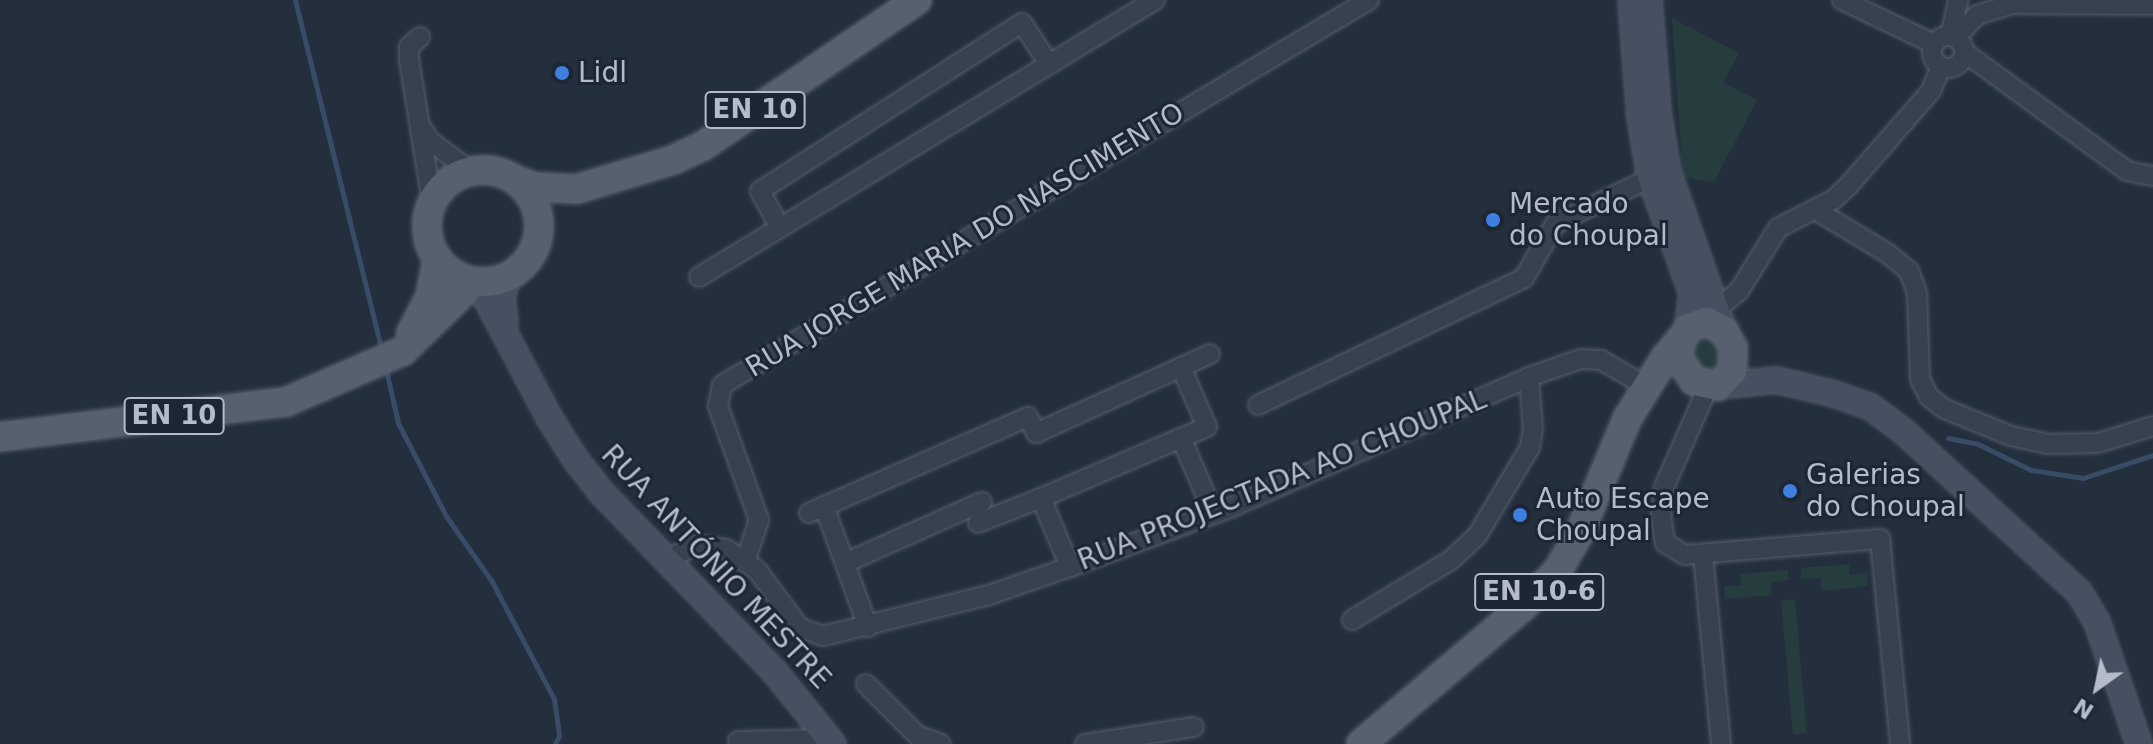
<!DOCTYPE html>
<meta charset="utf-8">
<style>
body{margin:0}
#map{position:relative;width:2153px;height:744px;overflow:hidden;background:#242f3e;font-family:"DejaVu Sans",sans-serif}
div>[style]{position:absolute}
.green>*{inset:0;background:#263c3f;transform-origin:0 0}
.stream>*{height:5px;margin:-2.5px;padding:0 2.5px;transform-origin:2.5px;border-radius:2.5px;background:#394c67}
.roads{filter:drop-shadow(0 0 2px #565f6c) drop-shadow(0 0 2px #565f6c)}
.street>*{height:18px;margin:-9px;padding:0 9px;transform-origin:9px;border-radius:9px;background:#38414e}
.street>.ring{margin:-9px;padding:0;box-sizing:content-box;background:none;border:18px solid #38414e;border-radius:50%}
.secondary>*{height:24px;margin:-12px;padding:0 12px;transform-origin:12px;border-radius:12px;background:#465061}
.primary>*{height:28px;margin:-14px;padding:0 14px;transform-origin:14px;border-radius:14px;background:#56606e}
.primary>.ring{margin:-14px;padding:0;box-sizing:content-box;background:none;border:28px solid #56606e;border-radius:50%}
.dots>*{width:22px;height:22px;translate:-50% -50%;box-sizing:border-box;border:4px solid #1d2633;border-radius:50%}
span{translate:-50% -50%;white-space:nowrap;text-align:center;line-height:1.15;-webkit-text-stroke:6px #1d2633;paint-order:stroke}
.shield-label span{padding:2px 6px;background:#1d2633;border:2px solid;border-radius:6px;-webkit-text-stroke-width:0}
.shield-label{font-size:26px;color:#b4bcc9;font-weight:700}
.poi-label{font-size:28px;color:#b4bcc9}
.left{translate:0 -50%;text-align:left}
.street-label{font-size:28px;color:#b4bcc9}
.north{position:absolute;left:2057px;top:648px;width:80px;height:80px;-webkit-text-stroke:6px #1d2633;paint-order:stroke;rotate:213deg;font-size:22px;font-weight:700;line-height:32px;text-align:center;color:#b4bcc9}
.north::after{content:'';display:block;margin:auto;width:28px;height:36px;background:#b4bcc9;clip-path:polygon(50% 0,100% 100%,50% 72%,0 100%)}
</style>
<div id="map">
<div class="green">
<i style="clip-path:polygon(1672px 18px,1739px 53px,1723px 83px,1757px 100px,1714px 182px,1683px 177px)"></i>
<i style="clip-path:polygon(1698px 335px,1720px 341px,1722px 372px,1694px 371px,1692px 338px)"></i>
<i style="clip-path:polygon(1849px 564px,1850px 575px,1867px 573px,1868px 586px,1822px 591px,1820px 578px,1801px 579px,1801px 568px)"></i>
<i style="clip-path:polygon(1788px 570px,1789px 580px,1771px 582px,1772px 595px,1725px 599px,1724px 586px,1741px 585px,1740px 574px)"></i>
<i style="left:1795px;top:599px;width:135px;height:14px;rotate:85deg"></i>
</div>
<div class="stream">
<i style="left:295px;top:0;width:363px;rotate:76.1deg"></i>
<i style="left:386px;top:370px;width:54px;rotate:77.2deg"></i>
<i style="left:398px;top:423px;width:105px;rotate:62.7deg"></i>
<i style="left:446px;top:516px;width:78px;rotate:54.9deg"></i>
<i style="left:491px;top:580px;width:135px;rotate:62.1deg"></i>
<i style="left:554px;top:699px;width:37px;rotate:82deg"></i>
<i style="left:559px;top:736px;width:9px;rotate:117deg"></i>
<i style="left:1948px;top:438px;width:31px;rotate:11deg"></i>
<i style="left:1978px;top:444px;width:59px;rotate:26.1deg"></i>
<i style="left:2031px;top:470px;width:53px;rotate:8.7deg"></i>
<i style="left:2083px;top:478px;width:74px;rotate:-18.2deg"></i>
</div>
<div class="roads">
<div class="street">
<i style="left:1842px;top:0;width:102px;rotate:25.6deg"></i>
<i class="ring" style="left:1932px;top:36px;width:14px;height:14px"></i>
<i style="left:1950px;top:36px;width:37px;rotate:-77deg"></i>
<i style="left:420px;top:37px;width:15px;rotate:138deg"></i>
<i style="left:409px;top:47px;width:12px;rotate:90deg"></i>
<i style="left:409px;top:59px;width:145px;rotate:80.9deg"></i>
<i style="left:1956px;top:37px;width:30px;rotate:-46deg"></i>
<i style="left:1977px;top:15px;width:38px;rotate:-17deg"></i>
<i style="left:2013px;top:4px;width:140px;rotate:0.4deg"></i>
<i style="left:1964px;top:52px;width:202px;rotate:36.1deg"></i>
<i style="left:2127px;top:171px;width:26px;rotate:11deg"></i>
<i style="left:420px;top:126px;width:19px;rotate:55deg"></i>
<i style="left:431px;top:142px;width:49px;rotate:35.9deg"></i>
<i style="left:1814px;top:209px;width:85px;rotate:31.1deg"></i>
<i style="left:1887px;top:253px;width:28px;rotate:39deg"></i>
<i style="left:1909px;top:271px;width:23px;rotate:70deg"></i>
<i style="left:1917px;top:293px;width:86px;rotate:88deg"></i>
<i style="left:1920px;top:379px;width:20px;rotate:63deg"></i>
<i style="left:1929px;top:397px;width:20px;rotate:37deg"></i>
<i style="left:1945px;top:409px;width:71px;rotate:22.2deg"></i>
<i style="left:2011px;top:436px;width:39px;rotate:12deg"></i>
<i style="left:2049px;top:444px;width:49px;rotate:-1.2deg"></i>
<i style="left:2098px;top:443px;width:58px;rotate:-17.2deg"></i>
<i style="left:780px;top:228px;width:42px;rotate:-118.4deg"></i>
<i style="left:760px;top:191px;width:311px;rotate:-32.7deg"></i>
<i style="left:1022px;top:23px;width:49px;rotate:56.6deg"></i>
<i style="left:699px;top:277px;width:534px;rotate:-31.28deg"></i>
<i style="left:1709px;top:316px;width:39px;rotate:-40deg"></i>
<i style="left:1739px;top:291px;width:74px;rotate:-58.2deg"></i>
<i style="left:1778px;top:228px;width:62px;rotate:-27deg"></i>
<i style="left:1833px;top:200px;width:21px;rotate:-43deg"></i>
<i style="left:1848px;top:186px;width:126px;rotate:-48.9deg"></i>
<i style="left:1931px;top:91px;width:27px;rotate:-68deg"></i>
<i style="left:1708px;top:387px;width:109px;rotate:113.7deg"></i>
<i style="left:1664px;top:487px;width:28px;rotate:96deg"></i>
<i style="left:1661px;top:515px;width:28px;rotate:82deg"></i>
<i style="left:1665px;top:543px;width:23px;rotate:31deg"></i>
<i style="left:1685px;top:555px;width:196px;rotate:-4.7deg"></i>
<i style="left:1880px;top:539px;width:206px;rotate:84.4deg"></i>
<i style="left:1258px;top:405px;width:295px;rotate:-25.5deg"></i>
<i style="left:1524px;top:278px;width:62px;rotate:-60.1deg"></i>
<i style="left:1555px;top:224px;width:115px;rotate:-25.7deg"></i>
<i style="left:1181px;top:438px;width:28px;rotate:-23deg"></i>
<i style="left:1207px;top:427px;width:65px;rotate:-113.4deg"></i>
<i style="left:824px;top:506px;width:129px;rotate:70deg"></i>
<i style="left:809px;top:513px;width:239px;rotate:-23.7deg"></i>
<i style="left:1028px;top:417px;width:18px;rotate:63deg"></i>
<i style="left:1036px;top:433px;width:191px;rotate:-24.4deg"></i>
<i style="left:978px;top:523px;width:68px;rotate:-21.6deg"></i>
<i style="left:1703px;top:554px;width:191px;rotate:84.6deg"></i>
<i style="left:746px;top:559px;width:41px;rotate:-71.6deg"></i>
<i style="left:759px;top:520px;width:121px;rotate:-109.8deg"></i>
<i style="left:718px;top:406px;width:21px;rotate:-79deg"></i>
<i style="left:722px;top:385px;width:753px;rotate:-30.75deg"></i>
<i style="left:666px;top:560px;width:34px;rotate:-26deg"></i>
<i style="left:697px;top:545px;width:29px;rotate:8deg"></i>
<i style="left:726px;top:549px;width:37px;rotate:34deg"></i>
<i style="left:757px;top:570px;width:72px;rotate:53.4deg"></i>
<i style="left:800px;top:628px;width:24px;rotate:19deg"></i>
<i style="left:823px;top:636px;width:171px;rotate:-13.9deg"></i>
<i style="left:989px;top:595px;width:86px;rotate:-19.1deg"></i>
<i style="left:1070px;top:567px;width:173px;rotate:-20.3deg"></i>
<i style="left:1232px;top:507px;width:324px;rotate:-23.6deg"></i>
<i style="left:1529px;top:377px;width:55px;rotate:-19.1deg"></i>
<i style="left:1581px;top:359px;width:20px;rotate:3deg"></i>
<i style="left:1601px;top:360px;width:53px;rotate:30.4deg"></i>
<i style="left:845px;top:563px;width:150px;rotate:-24deg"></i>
<i style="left:1070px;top:567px;width:75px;rotate:-112.8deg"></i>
<i style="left:1041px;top:498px;width:152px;rotate:-23.2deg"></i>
<i style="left:1181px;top:438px;width:83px;rotate:66.5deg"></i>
<i style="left:1352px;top:620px;width:116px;rotate:-31.2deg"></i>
<i style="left:1451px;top:560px;width:35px;rotate:-43deg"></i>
<i style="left:1477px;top:536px;width:104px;rotate:-59.2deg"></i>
<i style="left:1530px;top:447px;width:18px;rotate:-81deg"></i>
<i style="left:1533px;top:429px;width:52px;rotate:-94.4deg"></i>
<i style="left:866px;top:684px;width:74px;rotate:45deg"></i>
<i style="left:918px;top:736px;width:24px;rotate:19deg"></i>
<i style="left:738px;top:741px;width:92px;rotate:-1.2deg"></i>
<i style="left:1085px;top:744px;width:110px;rotate:-8.9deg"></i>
</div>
<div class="secondary">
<i style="left:1631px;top:0;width:116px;rotate:85.6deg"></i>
<i style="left:1640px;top:116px;width:62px;rotate:80.7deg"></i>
<i style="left:1650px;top:177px;width:123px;rotate:70.1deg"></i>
<i style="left:1692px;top:293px;width:35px;rotate:97deg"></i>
<i style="left:1649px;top:0;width:113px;rotate:85.4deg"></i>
<i style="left:1658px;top:113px;width:60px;rotate:80.4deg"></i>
<i style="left:1668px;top:172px;width:169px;rotate:70.6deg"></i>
<i style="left:478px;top:283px;width:154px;rotate:62.1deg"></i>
<i style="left:550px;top:419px;width:49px;rotate:57.6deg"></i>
<i style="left:576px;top:460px;width:39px;rotate:52deg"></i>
<i style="left:600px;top:491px;width:250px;rotate:46deg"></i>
<i style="left:774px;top:671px;width:94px;rotate:51.1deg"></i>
<i style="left:505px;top:323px;width:25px;rotate:-97deg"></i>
<i style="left:502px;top:298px;width:21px;rotate:-76deg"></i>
<i style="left:1718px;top:386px;width:58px;rotate:-5.9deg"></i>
<i style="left:1776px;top:380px;width:57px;rotate:13.3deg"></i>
<i style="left:1831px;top:393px;width:42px;rotate:19.3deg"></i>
<i style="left:1871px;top:407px;width:39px;rotate:37deg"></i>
<i style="left:1902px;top:430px;width:240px;rotate:42.5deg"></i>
<i style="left:2079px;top:592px;width:35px;rotate:59deg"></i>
<i style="left:2097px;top:622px;width:129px;rotate:71deg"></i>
</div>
<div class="primary">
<i class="ring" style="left:427px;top:170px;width:84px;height:84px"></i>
<i style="left:514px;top:179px;width:22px;rotate:21deg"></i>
<i style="left:535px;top:187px;width:42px;rotate:2.7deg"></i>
<i style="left:577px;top:189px;width:100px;rotate:-16.8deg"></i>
<i style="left:673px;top:160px;width:33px;rotate:-25deg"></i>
<i style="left:703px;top:146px;width:259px;rotate:-34.3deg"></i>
<i style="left:1707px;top:322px;width:19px;rotate:28deg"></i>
<i style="left:1724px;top:331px;width:19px;rotate:62deg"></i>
<i style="left:1733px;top:348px;width:23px;rotate:92deg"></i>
<i style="left:1732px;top:371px;width:21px;rotate:133deg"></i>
<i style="left:1718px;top:386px;width:25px;rotate:-168deg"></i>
<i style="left:1694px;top:381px;width:25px;rotate:-124deg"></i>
<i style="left:1680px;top:360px;width:13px;rotate:-94deg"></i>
<i style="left:1679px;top:347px;width:21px;rotate:-65deg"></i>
<i style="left:1688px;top:328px;width:20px;rotate:-18deg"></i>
<i style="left:411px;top:333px;width:41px;rotate:-62.2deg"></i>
<i style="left:430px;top:297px;width:38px;rotate:-79deg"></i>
<i style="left:0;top:437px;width:288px;rotate:-7deg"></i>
<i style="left:286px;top:402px;width:128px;rotate:-23.6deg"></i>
<i style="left:403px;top:351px;width:99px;rotate:-44.2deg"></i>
<i style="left:1361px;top:744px;width:214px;rotate:-40.3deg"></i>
<i style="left:1524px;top:606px;width:50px;rotate:-46.6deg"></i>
<i style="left:1558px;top:570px;width:42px;rotate:-59.7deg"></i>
<i style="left:1579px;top:534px;width:125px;rotate:-67.3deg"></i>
<i style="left:1627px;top:419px;width:72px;rotate:-58.1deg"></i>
<i style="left:1665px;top:358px;width:26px;rotate:-50deg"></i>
</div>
</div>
<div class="dots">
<i style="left:562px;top:73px;background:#3f7fe0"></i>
<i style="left:1493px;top:220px;background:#3f7fe0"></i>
<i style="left:1790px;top:491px;background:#3f7fe0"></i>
<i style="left:1520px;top:515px;background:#3f7fe0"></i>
</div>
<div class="shield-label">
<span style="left:755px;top:110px">EN 10</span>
<span style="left:174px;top:416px">EN 10</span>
<span style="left:1539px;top:592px">EN 10-6</span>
</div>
<div class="poi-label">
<span class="left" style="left:578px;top:73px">Lidl</span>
<span class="left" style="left:1509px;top:220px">Mercado<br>do Choupal</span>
<span class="left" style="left:1806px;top:491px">Galerias<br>do Choupal</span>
<span class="left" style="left:1536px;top:515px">Auto Escape<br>Choupal</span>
</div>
<div class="street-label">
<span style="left:965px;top:240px;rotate:-31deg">RUA JORGE MARIA DO NASCIMENTO</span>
<span style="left:1282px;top:480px;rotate:-22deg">RUA PROJECTADA AO CHOUPAL</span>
<span style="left:716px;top:567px;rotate:47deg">RUA ANTÓNIO MESTRE</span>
</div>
<div class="north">N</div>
</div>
